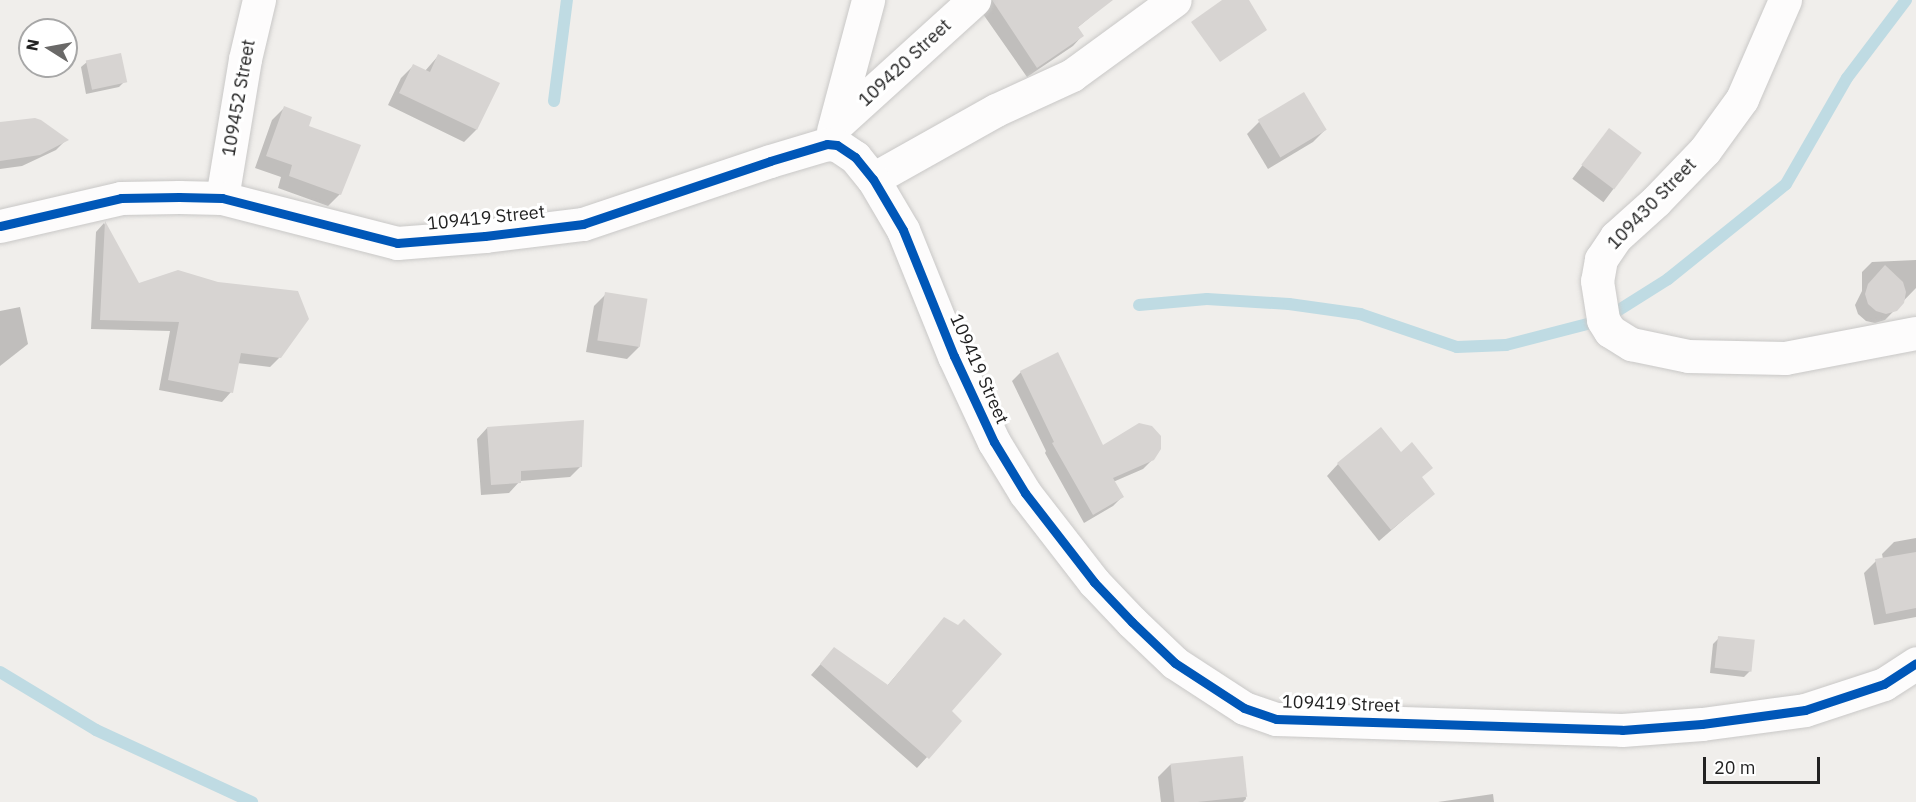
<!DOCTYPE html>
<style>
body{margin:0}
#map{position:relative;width:1916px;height:802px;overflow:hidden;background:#f0eeeb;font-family:"IBM Plex Sans",sans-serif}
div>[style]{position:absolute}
.shadow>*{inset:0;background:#0003;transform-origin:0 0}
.stream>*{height:12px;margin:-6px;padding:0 6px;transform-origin:6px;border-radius:6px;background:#bfdbe3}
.building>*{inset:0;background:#d7d4d2;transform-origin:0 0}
.roads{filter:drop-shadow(0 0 2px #c9c8c7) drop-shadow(0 0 2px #c9c8c7)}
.street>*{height:33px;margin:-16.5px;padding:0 16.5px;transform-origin:16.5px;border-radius:16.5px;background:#fdfcfc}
.cycleway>*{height:9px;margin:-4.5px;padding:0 4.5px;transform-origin:4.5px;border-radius:4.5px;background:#0057b8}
span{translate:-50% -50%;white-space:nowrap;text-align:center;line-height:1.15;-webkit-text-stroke:6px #fff;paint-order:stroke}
.street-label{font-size:18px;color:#222}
.north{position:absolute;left:18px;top:18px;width:60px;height:60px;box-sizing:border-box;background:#fff;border:2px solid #a7a7a7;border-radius:50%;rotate:281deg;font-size:16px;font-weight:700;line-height:24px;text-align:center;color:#222}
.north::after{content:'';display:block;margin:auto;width:21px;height:27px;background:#6a6968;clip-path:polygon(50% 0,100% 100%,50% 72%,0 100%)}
.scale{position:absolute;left:1703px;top:757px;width:117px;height:27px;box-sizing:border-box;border:3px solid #222;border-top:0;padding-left:8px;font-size:18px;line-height:21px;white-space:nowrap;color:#222;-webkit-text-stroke:4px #fff;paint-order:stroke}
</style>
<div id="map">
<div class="shadow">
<i style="clip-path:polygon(980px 0,1104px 0,1107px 3px,1077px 28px,1082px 36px,1073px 46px,1027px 77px,983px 14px)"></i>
<i style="clip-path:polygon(438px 56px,498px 84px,476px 130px,464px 142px,388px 105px,401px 78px,413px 66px,425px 71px)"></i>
<i style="clip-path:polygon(87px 62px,125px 81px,119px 87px,86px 94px,81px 67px)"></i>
<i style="clip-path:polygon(284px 108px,307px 126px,340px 194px,328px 206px,278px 188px,281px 177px,255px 168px,272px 120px)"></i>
<i style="clip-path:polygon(1259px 122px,1325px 130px,1313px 142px,1268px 169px,1247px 134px)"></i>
<i style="clip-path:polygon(0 123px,66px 140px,56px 150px,22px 166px,0 169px)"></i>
<i style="left:1609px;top:130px;width:39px;height:61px;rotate:37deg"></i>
<i style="clip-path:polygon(104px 223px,138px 285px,280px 357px,270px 367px,237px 363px,231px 392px,222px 402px,159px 390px,170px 331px,91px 329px,96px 232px)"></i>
<i style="clip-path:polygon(1916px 260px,1916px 288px,1885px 320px,1875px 323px,1866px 321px,1858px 314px,1855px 305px,1862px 291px,1862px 272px,1872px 262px)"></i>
<i style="clip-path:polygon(606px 294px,639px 347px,627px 359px,586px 352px,594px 306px)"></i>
<i style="clip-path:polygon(20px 307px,28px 344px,0 366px,0 311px)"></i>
<i style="clip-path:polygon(1021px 372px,1103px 447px,1152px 460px,1143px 469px,1113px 482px,1122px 497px,1113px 506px,1084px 523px,1045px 453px,1046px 451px,1012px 381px)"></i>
<i style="clip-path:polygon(487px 428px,581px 466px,570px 477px,520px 481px,509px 493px,481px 495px,477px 439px)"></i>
<i style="clip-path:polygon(1338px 464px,1420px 478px,1433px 494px,1379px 541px,1327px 476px)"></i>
<i style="clip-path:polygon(1916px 538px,1916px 617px,1874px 625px,1864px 573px,1876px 561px,1883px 559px,1882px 554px,1894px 542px)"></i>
<i style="clip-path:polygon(944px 619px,949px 711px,960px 721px,917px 768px,811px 675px,834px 649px,887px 686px)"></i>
<i style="clip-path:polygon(1719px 638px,1750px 671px,1744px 677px,1710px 673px,1713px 644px)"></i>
<i style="clip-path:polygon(1242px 758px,1246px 799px,1243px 802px,1161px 802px,1158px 777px,1170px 765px)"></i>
<i style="clip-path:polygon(1493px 794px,1494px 802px,1438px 802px)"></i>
</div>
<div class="stream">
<i style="left:554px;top:101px;width:102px;rotate:-82.7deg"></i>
<i style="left:1139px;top:305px;width:68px;rotate:-5deg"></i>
<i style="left:1207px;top:299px;width:82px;rotate:3.5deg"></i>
<i style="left:1289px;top:304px;width:72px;rotate:8deg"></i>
<i style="left:1360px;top:314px;width:102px;rotate:18.8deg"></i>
<i style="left:1457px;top:347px;width:49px;rotate:-2.3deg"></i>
<i style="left:1506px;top:345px;width:100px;rotate:-14.5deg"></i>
<i style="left:1603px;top:320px;width:77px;rotate:-32.2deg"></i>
<i style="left:1668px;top:279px;width:151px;rotate:-38.8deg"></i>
<i style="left:1786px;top:184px;width:122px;rotate:-60.1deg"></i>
<i style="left:1847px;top:78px;width:98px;rotate:-52.9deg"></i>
<i style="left:0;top:672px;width:112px;rotate:31.1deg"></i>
<i style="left:96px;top:730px;width:172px;rotate:24.8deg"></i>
</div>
<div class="building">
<i style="clip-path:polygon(992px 0,1113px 0,1078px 27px,1084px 36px,1037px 68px)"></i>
<i style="clip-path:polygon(1222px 0,1249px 0,1267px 30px,1220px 62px,1191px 22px)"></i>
<i style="left:121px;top:53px;width:30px;height:36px;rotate:78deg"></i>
<i style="clip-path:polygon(438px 54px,500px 83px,477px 130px,399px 93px,413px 64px,430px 72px)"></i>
<i style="left:1304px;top:92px;width:44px;height:54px;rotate:59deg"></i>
<i style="clip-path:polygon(284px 106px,312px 117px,309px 126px,361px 145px,341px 195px,289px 176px,292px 165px,266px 156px)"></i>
<i style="clip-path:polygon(35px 118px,41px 120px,69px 140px,40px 155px,0 161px,0 122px)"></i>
<i style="left:1609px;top:128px;width:41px;height:46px;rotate:37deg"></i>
<i style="clip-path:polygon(105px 221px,139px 283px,178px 270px,218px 282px,298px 291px,309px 319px,281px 358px,241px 353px,233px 393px,168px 380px,179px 322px,100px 320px)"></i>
<i style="clip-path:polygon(1885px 265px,1903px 282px,1906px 292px,1904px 303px,1897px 311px,1886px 314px,1876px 311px,1868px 304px,1865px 294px,1868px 284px)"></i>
<i style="left:605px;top:292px;width:43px;height:49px;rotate:9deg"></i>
<i style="clip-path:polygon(1058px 352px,1103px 445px,1139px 423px,1152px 426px,1161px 436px,1161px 449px,1154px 460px,1113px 478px,1124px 497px,1093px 515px,1052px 443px,1054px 442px,1020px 371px)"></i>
<i style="clip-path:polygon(584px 420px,582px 467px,521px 471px,521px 483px,491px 485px,487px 427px)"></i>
<i style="clip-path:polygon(1381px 427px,1401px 452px,1412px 442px,1433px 468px,1422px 477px,1435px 494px,1391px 530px,1337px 463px)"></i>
<i style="clip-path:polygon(1916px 552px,1916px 608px,1886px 614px,1875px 559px)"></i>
<i style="clip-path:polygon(944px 617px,958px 625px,964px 619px,1002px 654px,952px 711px,962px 721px,929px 759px,820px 664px,834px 647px,888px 685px)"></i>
<i style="left:1718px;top:636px;width:37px;height:32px;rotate:6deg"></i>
<i style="left:1243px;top:756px;width:41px;height:73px;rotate:84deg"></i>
</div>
<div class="roads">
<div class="street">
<i style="left:1785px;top:0;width:108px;rotate:113.5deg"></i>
<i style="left:1742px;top:99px;width:63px;rotate:126deg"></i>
<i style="left:1705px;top:150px;width:71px;rotate:133.9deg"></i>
<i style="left:1656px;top:201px;width:54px;rotate:138deg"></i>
<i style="left:1616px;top:237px;width:27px;rotate:124deg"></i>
<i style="left:1601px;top:259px;width:22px;rotate:100deg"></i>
<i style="left:1597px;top:281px;width:39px;rotate:81deg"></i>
<i style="left:1603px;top:320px;width:13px;rotate:58deg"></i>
<i style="left:1610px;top:331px;width:25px;rotate:32deg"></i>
<i style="left:1631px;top:344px;width:58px;rotate:11.9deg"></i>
<i style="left:1688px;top:356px;width:97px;rotate:1.2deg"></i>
<i style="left:1785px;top:358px;width:133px;rotate:-10.8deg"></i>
<i style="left:835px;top:126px;width:188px;rotate:-42.2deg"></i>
<i style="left:833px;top:131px;width:136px;rotate:-75deg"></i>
<i style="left:873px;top:179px;width:141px;rotate:-29.3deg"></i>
<i style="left:996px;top:110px;width:84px;rotate:-24.7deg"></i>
<i style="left:1072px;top:75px;width:127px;rotate:-36.1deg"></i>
<i style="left:222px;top:198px;width:141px;rotate:-80.6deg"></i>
<i style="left:245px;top:59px;width:61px;rotate:-76.7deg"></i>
<i style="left:0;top:226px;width:124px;rotate:-13deg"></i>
<i style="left:121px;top:198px;width:58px;rotate:-1deg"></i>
<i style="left:179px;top:197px;width:43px;rotate:1.3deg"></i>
<i style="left:222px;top:198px;width:181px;rotate:14.4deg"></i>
<i style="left:397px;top:243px;width:88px;rotate:-4.5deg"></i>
<i style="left:485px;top:236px;width:99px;rotate:-7deg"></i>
<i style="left:583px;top:224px;width:197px;rotate:-18.6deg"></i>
<i style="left:770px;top:161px;width:59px;rotate:-16.6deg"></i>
<i style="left:827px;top:144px;width:10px;rotate:6deg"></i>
<i style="left:837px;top:145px;width:22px;rotate:34deg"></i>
<i style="left:855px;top:157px;width:28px;rotate:51deg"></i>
<i style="left:873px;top:179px;width:59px;rotate:59.5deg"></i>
<i style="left:903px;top:230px;width:136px;rotate:68deg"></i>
<i style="left:954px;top:356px;width:95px;rotate:65.1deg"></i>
<i style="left:994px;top:442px;width:60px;rotate:58.7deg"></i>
<i style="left:1025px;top:493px;width:113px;rotate:52.2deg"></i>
<i style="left:1094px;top:582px;width:55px;rotate:46.5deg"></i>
<i style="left:1132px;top:622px;width:59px;rotate:43.6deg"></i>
<i style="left:1175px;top:663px;width:82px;rotate:33.1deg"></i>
<i style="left:1244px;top:708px;width:34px;rotate:19deg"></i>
<i style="left:1276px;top:719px;width:346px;rotate:1.8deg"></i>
<i style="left:1622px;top:730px;width:80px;rotate:-4.3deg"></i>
<i style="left:1702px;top:724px;width:104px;rotate:-7.7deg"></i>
<i style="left:1805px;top:710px;width:83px;rotate:-18.2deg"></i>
<i style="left:1884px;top:684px;width:38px;rotate:-33deg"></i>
</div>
</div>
<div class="cycleway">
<i style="left:0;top:226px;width:124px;rotate:-13deg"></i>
<i style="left:121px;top:198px;width:58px;rotate:-1deg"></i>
<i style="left:179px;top:197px;width:43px;rotate:1.3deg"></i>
<i style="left:222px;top:198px;width:181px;rotate:14.4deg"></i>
<i style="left:397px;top:243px;width:88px;rotate:-4.5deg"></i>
<i style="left:485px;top:236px;width:99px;rotate:-7deg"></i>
<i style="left:583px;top:224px;width:197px;rotate:-18.6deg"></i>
<i style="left:770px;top:161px;width:59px;rotate:-16.6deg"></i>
<i style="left:827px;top:144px;width:10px;rotate:6deg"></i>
<i style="left:837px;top:145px;width:22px;rotate:34deg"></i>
<i style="left:855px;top:157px;width:28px;rotate:51deg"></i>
<i style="left:873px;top:179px;width:59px;rotate:59.5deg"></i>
<i style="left:903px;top:230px;width:136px;rotate:68deg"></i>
<i style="left:954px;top:356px;width:95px;rotate:65.1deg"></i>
<i style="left:994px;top:442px;width:60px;rotate:58.7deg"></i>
<i style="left:1025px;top:493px;width:113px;rotate:52.2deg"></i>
<i style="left:1094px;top:582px;width:55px;rotate:46.5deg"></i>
<i style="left:1132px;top:622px;width:59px;rotate:43.6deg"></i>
<i style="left:1175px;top:663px;width:82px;rotate:33.1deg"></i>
<i style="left:1244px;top:708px;width:34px;rotate:19deg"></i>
<i style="left:1276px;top:719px;width:346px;rotate:1.8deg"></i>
<i style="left:1622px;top:730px;width:80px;rotate:-4.3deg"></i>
<i style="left:1702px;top:724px;width:104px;rotate:-7.7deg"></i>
<i style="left:1805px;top:710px;width:83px;rotate:-18.2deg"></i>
<i style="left:1884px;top:684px;width:38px;rotate:-33deg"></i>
</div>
<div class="street-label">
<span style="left:905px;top:63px;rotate:-43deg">109420 Street</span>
<span style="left:239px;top:98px;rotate:-80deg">109452 Street</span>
<span style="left:1652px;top:204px;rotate:-46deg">109430 Street</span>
<span style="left:486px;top:218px;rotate:-6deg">109419 Street</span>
<span style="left:979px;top:369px;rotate:66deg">109419 Street</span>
<span style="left:1341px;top:704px;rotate:2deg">109419 Street</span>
</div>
<div class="north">N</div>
<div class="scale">20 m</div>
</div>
